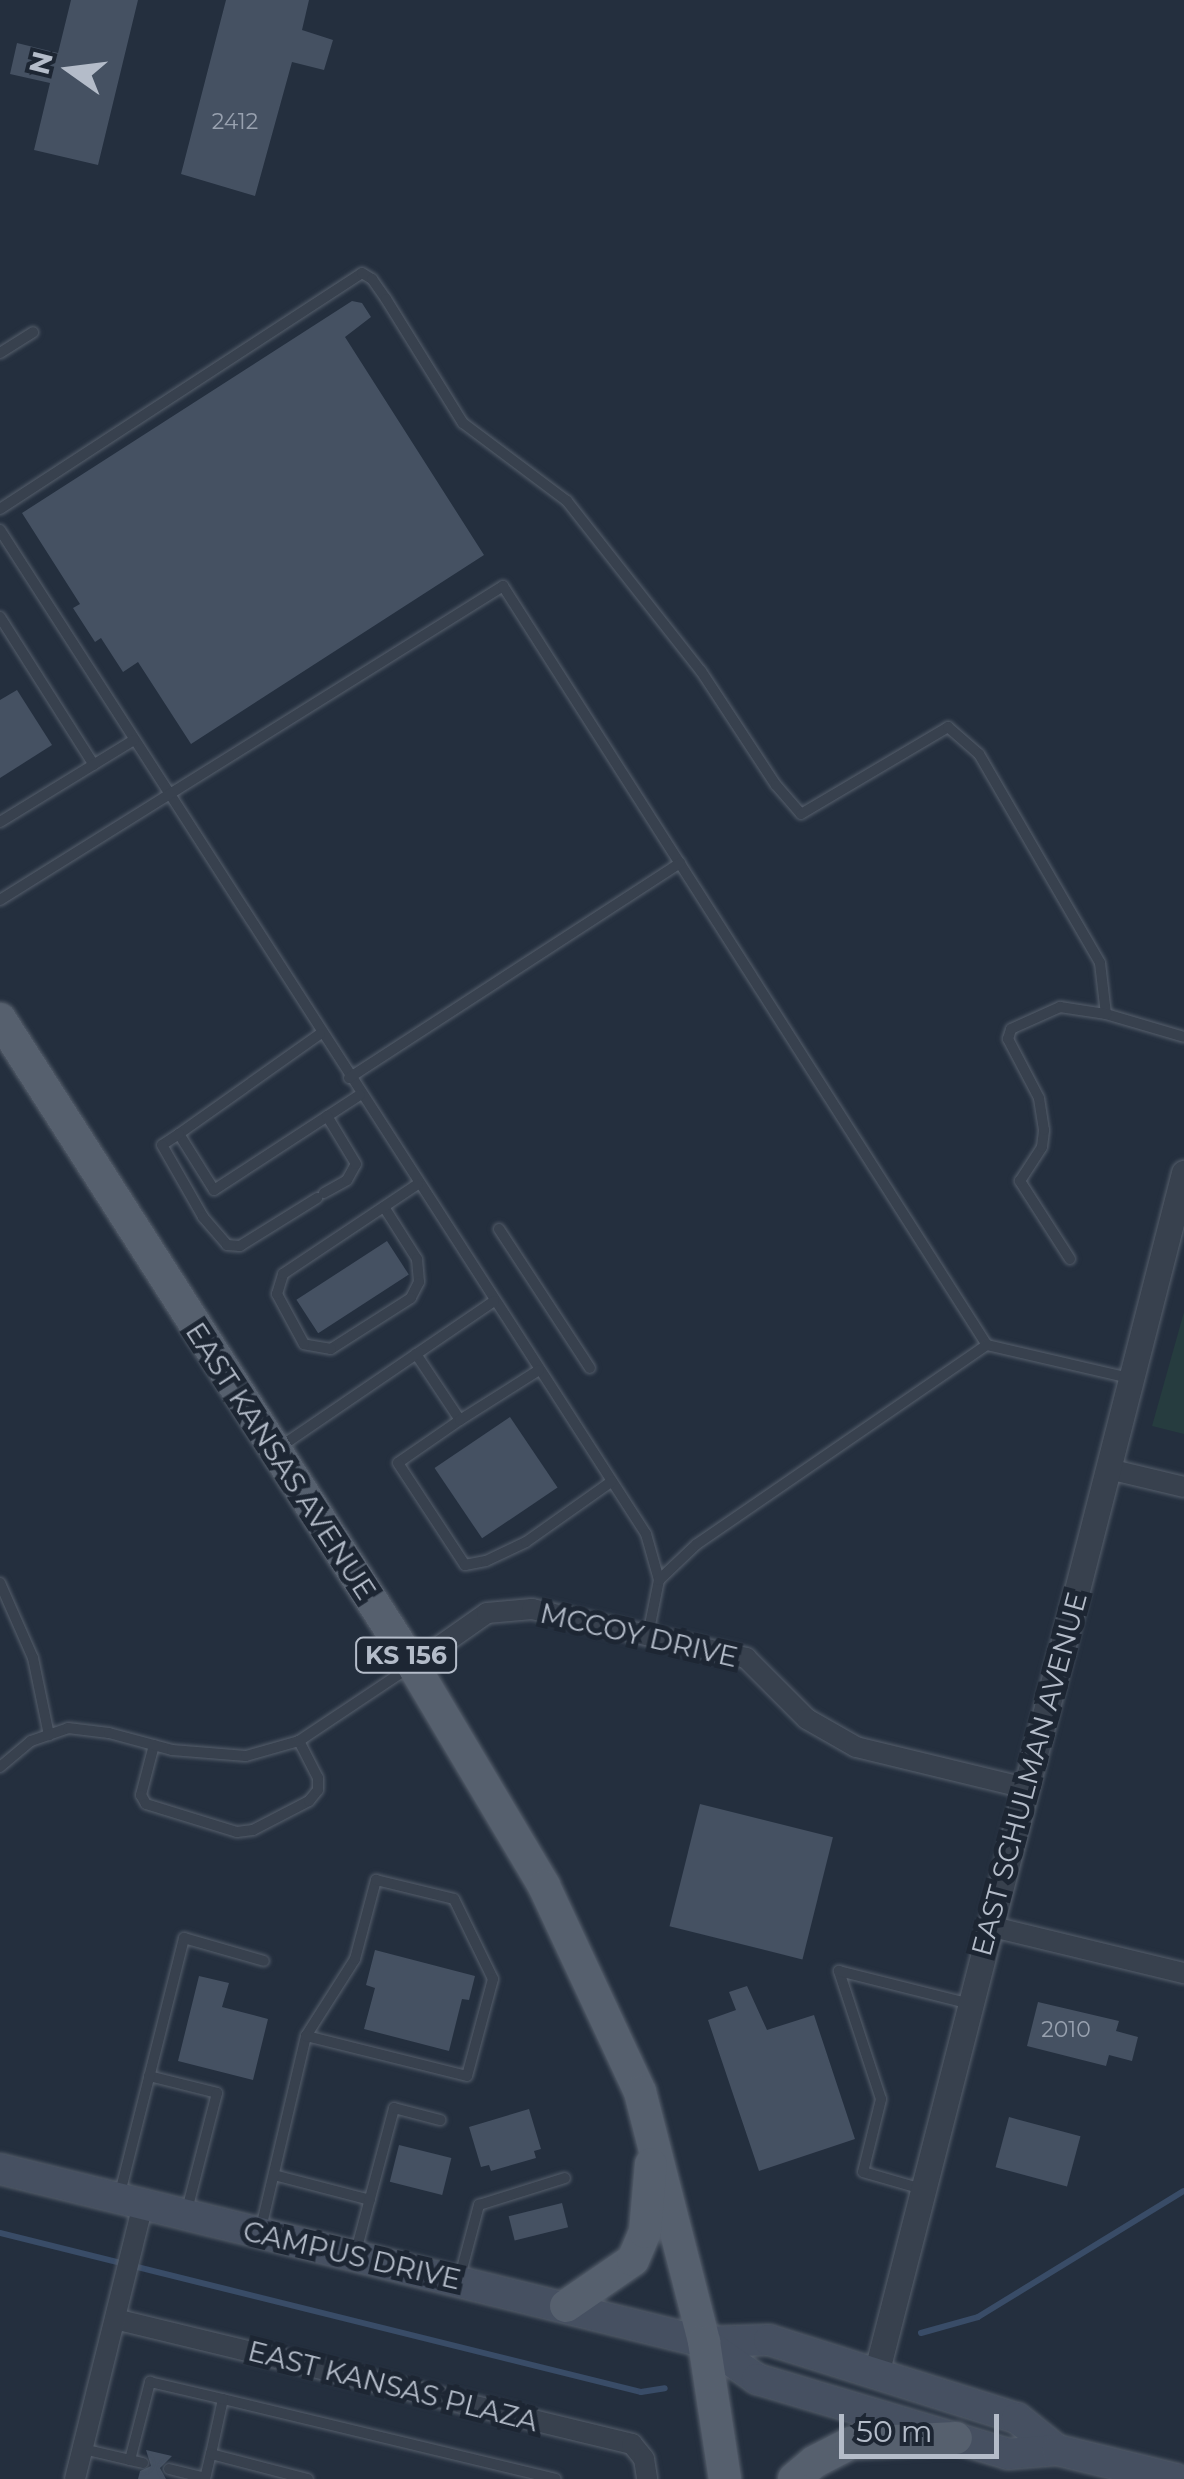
<!DOCTYPE html>
<style>
body{margin:0}
#map{position:relative;width:1184px;height:2479px;overflow:hidden;background:#242f3e;font-family:Montserrat,sans-serif}
div>[style]{position:absolute}
.green>*{inset:0;background:#263c3f}
.stream>*{height:6px;margin:-3px;padding:0 3px;transform-origin:3px;border-radius:3px;background:#394c67}
.building>*{inset:0;background:#455162;transform-origin:0 0}
.roads{filter:drop-shadow(0 0 2px #565f6c) drop-shadow(0 0 2px #565f6c)}
.service>*{height:10px;margin:-5px;padding:0 5px;transform-origin:5px;border-radius:5px;background:#38414e}
.minor>*{height:20px;margin:-10px;padding:0 10px;transform-origin:10px;border-radius:10px;background:#38414e}
.tertiary>*{height:25px;margin:-12.5px;padding:0 12.5px;transform-origin:12.5px;border-radius:12.5px;background:#38414e}
.secondary>*{height:30px;margin:-15px;padding:0 15px;transform-origin:15px;border-radius:15px;background:#465061}
.primary>*{height:32px;margin:-16px;padding:0 16px;transform-origin:16px;border-radius:16px;background:#56606e}
span{translate:-50% -50%;white-space:nowrap;text-align:center;line-height:1.15;-webkit-text-stroke:10px #1d2633;paint-order:stroke}
.number-label{font-size:22px;color:#98a1af}
.number-label span{-webkit-text-stroke-width:0}
.shield-label span{padding:2px 8px;background:#1d2633;border:2px solid;border-radius:8px;-webkit-text-stroke-width:0}
.shield-label{font-size:25px;color:#b4bcc9;font-weight:700}
.street-label{font-size:28px;color:#b4bcc9}
.north{position:absolute;left:20px;top:20px;width:100px;height:100px;-webkit-text-stroke:8px #1d2633;paint-order:stroke;rotate:284deg;font-size:28px;font-weight:700;line-height:40px;text-align:center;color:#b4bcc9}
.north::after{content:'';display:block;margin:auto;width:35px;height:45px;background:#b4bcc9;clip-path:polygon(50% 0,100% 100%,50% 72%,0 100%)}
.scale{position:absolute;left:839px;top:2414px;width:160px;height:45px;box-sizing:border-box;border:5px solid #b4bcc9;border-top:0;padding-left:12px;font-size:30px;line-height:35px;white-space:nowrap;color:#b4bcc9;-webkit-text-stroke:8px #1d2633;paint-order:stroke}
</style>
<div id="map">
<div class="green">
<i style="clip-path:polygon(1184px 1312px,1184px 1434px,1152px 1426px)"></i>
</div>
<div class="stream">
<i style="left:0;top:2233px;width:660px;rotate:13.93deg"></i>
<i style="left:641px;top:2392px;width:24px;rotate:-9deg"></i>
<i style="left:921px;top:2333px;width:59px;rotate:-15.7deg"></i>
<i style="left:978px;top:2317px;width:241px;rotate:-31.5deg"></i>
</div>
<div class="building">
<i style="clip-path:polygon(71px 0,138px 0,98px 165px,34px 150px,50px 83px,10px 74px,17px 43px,58px 53px)"></i>
<i style="clip-path:polygon(226px 0,309px 0,302px 30px,333px 40px,324px 70px,292px 62px,255px 196px,181px 174px)"></i>
<i style="clip-path:polygon(352px 301px,362px 303px,371px 317px,345px 337px,484px 555px,191px 744px,138px 662px,123px 672px,101px 638px,95px 642px,73px 608px,80px 604px,22px 513px)"></i>
<i style="clip-path:polygon(17px 690px,52px 745px,0 778px,0 700px)"></i>
<i style="left:387px;top:1241px;width:40px;height:108px;rotate:57deg"></i>
<i style="left:510px;top:1417px;width:85px;height:91px;rotate:56deg"></i>
<i style="left:700px;top:1804px;width:137px;height:126px;rotate:14deg"></i>
<i style="clip-path:polygon(375px 1950px,475px 1976px,469px 2000px,462px 1999px,449px 2051px,364px 2029px,375px 1988px,366px 1985px)"></i>
<i style="clip-path:polygon(199px 1976px,229px 1983px,222px 2007px,268px 2019px,253px 2080px,178px 2061px)"></i>
<i style="clip-path:polygon(747px 1986px,767px 2030px,814px 2015px,855px 2139px,759px 2171px,708px 2020px,736px 2010px,729px 1992px)"></i>
<i style="clip-path:polygon(1038px 2002px,1119px 2021px,1116px 2031px,1138px 2037px,1132px 2061px,1109px 2055px,1106px 2066px,1027px 2046px)"></i>
<i style="clip-path:polygon(529px 2109px,541px 2149px,534px 2151px,536px 2158px,491px 2171px,489px 2165px,481px 2167px,469px 2127px)"></i>
<i style="left:1009px;top:2117px;width:74px;height:52px;rotate:15deg"></i>
<i style="left:399px;top:2145px;width:54px;height:38px;rotate:14deg"></i>
<i style="left:562px;top:2203px;width:25px;height:55px;rotate:76deg"></i>
<i style="clip-path:polygon(146px 2450px,172px 2456px,160px 2468px,166px 2479px,138px 2479px,140px 2471px,151px 2466px)"></i>
</div>
<div class="roads">
<div class="service">
<i style="left:0;top:353px;width:39px;rotate:-32deg"></i>
<i style="left:0;top:509px;width:432px;rotate:-33.1deg"></i>
<i style="left:362px;top:273px;width:12px;rotate:31deg"></i>
<i style="left:372px;top:279px;width:24px;rotate:55deg"></i>
<i style="left:386px;top:299px;width:146px;rotate:58.2deg"></i>
<i style="left:463px;top:423px;width:130px;rotate:36.9deg"></i>
<i style="left:567px;top:501px;width:216px;rotate:51.8deg"></i>
<i style="left:701px;top:671px;width:136px;rotate:56.7deg"></i>
<i style="left:776px;top:785px;width:38px;rotate:49deg"></i>
<i style="left:801px;top:814px;width:171px;rotate:-30.6deg"></i>
<i style="left:948px;top:727px;width:41px;rotate:41.1deg"></i>
<i style="left:979px;top:754px;width:241px;rotate:59.9deg"></i>
<i style="left:1100px;top:963px;width:51px;rotate:83.3deg"></i>
<i style="left:1106px;top:1014px;width:81px;rotate:16.4deg"></i>
<i style="left:0;top:530px;width:1194px;rotate:57.24deg"></i>
<i style="left:646px;top:1534px;width:48px;rotate:74.2deg"></i>
<i style="left:0;top:617px;width:175px;rotate:57.6deg"></i>
<i style="left:0;top:822px;width:157px;rotate:-31.5deg"></i>
<i style="left:0;top:900px;width:593px;rotate:-31.97deg"></i>
<i style="left:503px;top:586px;width:900px;rotate:57.48deg"></i>
<i style="left:987px;top:1345px;width:146px;rotate:13.1deg"></i>
<i style="left:320px;top:1034px;width:173px;rotate:144.7deg"></i>
<i style="left:179px;top:1134px;width:66px;rotate:58deg"></i>
<i style="left:214px;top:1190px;width:174px;rotate:-33.1deg"></i>
<i style="left:349px;top:1078px;width:395px;rotate:-33deg"></i>
<i style="left:179px;top:1134px;width:20px;rotate:147deg"></i>
<i style="left:162px;top:1145px;width:83px;rotate:60.3deg"></i>
<i style="left:203px;top:1217px;width:37px;rotate:49deg"></i>
<i style="left:227px;top:1245px;width:13px;rotate:4deg"></i>
<i style="left:240px;top:1246px;width:91px;rotate:-31.9deg"></i>
<i style="left:324px;top:1193px;width:26px;rotate:-29deg"></i>
<i style="left:347px;top:1180px;width:18px;rotate:-61deg"></i>
<i style="left:356px;top:1164px;width:56px;rotate:-121.1deg"></i>
<i style="left:384px;top:1207px;width:62px;rotate:57.6deg"></i>
<i style="left:417px;top:1259px;width:23px;rotate:85deg"></i>
<i style="left:419px;top:1282px;width:18px;rotate:117deg"></i>
<i style="left:411px;top:1298px;width:95px;rotate:147.5deg"></i>
<i style="left:331px;top:1349px;width:27px;rotate:-170deg"></i>
<i style="left:304px;top:1344px;width:57px;rotate:-118.4deg"></i>
<i style="left:277px;top:1294px;width:21px;rotate:-73deg"></i>
<i style="left:283px;top:1274px;width:162px;rotate:-33.7deg"></i>
<i style="left:499px;top:1229px;width:166px;rotate:56.8deg"></i>
<i style="left:1070px;top:1259px;width:93px;rotate:-122.7deg"></i>
<i style="left:1020px;top:1181px;width:40px;rotate:-57.1deg"></i>
<i style="left:1042px;top:1147px;width:17px;rotate:-83deg"></i>
<i style="left:1044px;top:1130px;width:32px;rotate:-99deg"></i>
<i style="left:1039px;top:1098px;width:67px;rotate:-117.7deg"></i>
<i style="left:1008px;top:1039px;width:10px;rotate:-73deg"></i>
<i style="left:1011px;top:1029px;width:54px;rotate:-24.2deg"></i>
<i style="left:1060px;top:1007px;width:47px;rotate:8.7deg"></i>
<i style="left:416px;top:1354px;width:79px;rotate:56.3deg"></i>
<i style="left:460px;top:1420px;width:75px;rotate:145.3deg"></i>
<i style="left:398px;top:1463px;width:122px;rotate:56.7deg"></i>
<i style="left:465px;top:1565px;width:21px;rotate:-11deg"></i>
<i style="left:486px;top:1561px;width:44px;rotate:-25.4deg"></i>
<i style="left:526px;top:1542px;width:105px;rotate:-35.3deg"></i>
<i style="left:460px;top:1420px;width:93px;rotate:-32.3deg"></i>
<i style="left:280px;top:1447px;width:259px;rotate:-34.3deg"></i>
<i style="left:0;top:1583px;width:82px;rotate:66.3deg"></i>
<i style="left:33px;top:1658px;width:79px;rotate:78.3deg"></i>
<i style="left:648px;top:1635px;width:56px;rotate:-78.7deg"></i>
<i style="left:659px;top:1580px;width:52px;rotate:-43.5deg"></i>
<i style="left:697px;top:1544px;width:352px;rotate:-34.5deg"></i>
<i style="left:154px;top:1745px;width:52px;rotate:104.6deg"></i>
<i style="left:141px;top:1795px;width:10px;rotate:61deg"></i>
<i style="left:146px;top:1804px;width:95px;rotate:17.1deg"></i>
<i style="left:237px;top:1832px;width:16px;rotate:-7deg"></i>
<i style="left:253px;top:1830px;width:63px;rotate:-27.4deg"></i>
<i style="left:309px;top:1801px;width:14px;rotate:-51deg"></i>
<i style="left:318px;top:1790px;width:12px;rotate:-90deg"></i>
<i style="left:318px;top:1778px;width:42px;rotate:-117.2deg"></i>
<i style="left:0;top:1767px;width:40px;rotate:-40deg"></i>
<i style="left:31px;top:1741px;width:39px;rotate:-19deg"></i>
<i style="left:68px;top:1728px;width:41px;rotate:7deg"></i>
<i style="left:109px;top:1733px;width:65px;rotate:15.1deg"></i>
<i style="left:172px;top:1750px;width:74px;rotate:4.6deg"></i>
<i style="left:246px;top:1756px;width:55px;rotate:-15.8deg"></i>
<i style="left:299px;top:1741px;width:133px;rotate:-33.7deg"></i>
<i style="left:149px;top:2076px;width:70px;rotate:14deg"></i>
<i style="left:217px;top:2093px;width:121px;rotate:104.4deg"></i>
<i style="left:274px;top:2175px;width:99px;rotate:14.6deg"></i>
<i style="left:922px;top:2189px;width:61px;rotate:-163.9deg"></i>
<i style="left:863px;top:2172px;width:75px;rotate:-76.1deg"></i>
<i style="left:881px;top:2099px;width:135px;rotate:-108.2deg"></i>
<i style="left:839px;top:1971px;width:135px;rotate:14.1deg"></i>
<i style="left:120px;top:2193px;width:263px;rotate:-75.9deg"></i>
<i style="left:184px;top:1938px;width:83px;rotate:16deg"></i>
<i style="left:261px;top:2228px;width:197px;rotate:-76.8deg"></i>
<i style="left:306px;top:2036px;width:91px;rotate:-57.5deg"></i>
<i style="left:355px;top:1959px;width:82px;rotate:-75.1deg"></i>
<i style="left:376px;top:1880px;width:80px;rotate:13.7deg"></i>
<i style="left:454px;top:1899px;width:89px;rotate:64deg"></i>
<i style="left:493px;top:1979px;width:100px;rotate:105deg"></i>
<i style="left:467px;top:2076px;width:166px;rotate:-166deg"></i>
<i style="left:355px;top:2255px;width:152px;rotate:-75.1deg"></i>
<i style="left:394px;top:2108px;width:48px;rotate:14.6deg"></i>
<i style="left:459px;top:2280px;width:78px;rotate:-75.1deg"></i>
<i style="left:479px;top:2205px;width:90px;rotate:-17.4deg"></i>
<i style="left:83px;top:2449px;width:48px;rotate:13.2deg"></i>
<i style="left:211px;top:2454px;width:56px;rotate:-77.7deg"></i>
<i style="left:223px;top:2399px;width:342px;rotate:13.5deg"></i>
<i style="left:143px;top:2463px;width:13px;rotate:-167deg"></i>
<i style="left:130px;top:2460px;width:81px;rotate:-75.6deg"></i>
<i style="left:150px;top:2382px;width:75px;rotate:13.1deg"></i>
<i style="left:169px;top:2469px;width:37px;rotate:14deg"></i>
<i style="left:205px;top:2479px;width:26px;rotate:-77deg"></i>
<i style="left:211px;top:2454px;width:100px;rotate:14.5deg"></i>
</div>
<div class="minor">
<i style="left:1109px;top:1469px;width:77px;rotate:13.5deg"></i>
<i style="left:413px;top:1665px;width:90px;rotate:-35.1deg"></i>
<i style="left:487px;top:1613px;width:45px;rotate:-5.1deg"></i>
<i style="left:532px;top:1609px;width:220px;rotate:12.9deg"></i>
<i style="left:746px;top:1658px;width:86px;rotate:45deg"></i>
<i style="left:807px;top:1719px;width:56px;rotate:29.7deg"></i>
<i style="left:856px;top:1747px;width:175px;rotate:13.6deg"></i>
<i style="left:989px;top:1926px;width:201px;rotate:13.6deg"></i>
<i style="left:115px;top:2319px;width:532px;rotate:13.59deg"></i>
<i style="left:632px;top:2444px;width:19px;rotate:51deg"></i>
<i style="left:644px;top:2459px;width:20px;rotate:81deg"></i>
<i style="left:75px;top:2479px;width:282px;rotate:-76.1deg"></i>
</div>
<div class="tertiary">
<i style="left:876px;top:2374px;width:1240px;rotate:-75.62deg"></i>
</div>
<div class="secondary">
<i style="left:0;top:2169px;width:725px;rotate:13.81deg"></i>
<i style="left:704px;top:2342px;width:65px;rotate:-1.8deg"></i>
<i style="left:769px;top:2340px;width:260px;rotate:17.5deg"></i>
<i style="left:1017px;top:2418px;width:51px;rotate:38.7deg"></i>
<i style="left:704px;top:2342px;width:65px;rotate:34.9deg"></i>
<i style="left:757px;top:2379px;width:262px;rotate:16.6deg"></i>
<i style="left:1008px;top:2454px;width:49px;rotate:-4.7deg"></i>
<i style="left:1057px;top:2450px;width:122px;rotate:13.7deg"></i>
</div>
<div class="primary">
<i style="left:0;top:1019px;width:767px;rotate:57.41deg"></i>
<i style="left:413px;top:1665px;width:257px;rotate:59.3deg"></i>
<i style="left:544px;top:1886px;width:227px;rotate:65deg"></i>
<i style="left:640px;top:2092px;width:258px;rotate:75.6deg"></i>
<i style="left:704px;top:2342px;width:139px;rotate:81.3deg"></i>
<i style="left:566px;top:2306px;width:81px;rotate:-34.5deg"></i>
<i style="left:633px;top:2260px;width:30px;rotate:-67deg"></i>
<i style="left:645px;top:2232px;width:68px;rotate:-85deg"></i>
<i style="left:794px;top:2479px;width:26px;rotate:-40deg"></i>
<i style="left:814px;top:2462px;width:42px;rotate:-27.2deg"></i>
<i style="left:851px;top:2443px;width:105px;rotate:-2.7deg"></i>
</div>
</div>
<div class="number-label">
<span style="left:235px;top:122px">2412</span>
<span style="left:1066px;top:2030px">2010</span>
</div>
<div class="shield-label">
<span style="left:406px;top:1655px">KS 156</span>
</div>
<div class="street-label">
<span style="left:281px;top:1461px;rotate:57deg">EAST KANSAS AVENUE</span>
<span style="left:639px;top:1635px;rotate:13deg">MCCOY DRIVE</span>
<span style="left:1029px;top:1774px;rotate:-75deg">EAST SCHULMAN AVENUE</span>
<span style="left:352px;top:2255px;rotate:13deg">CAMPUS DRIVE</span>
<span style="left:393px;top:2386px;rotate:14deg">EAST KANSAS PLAZA</span>
</div>
<div class="north">N</div>
<div class="scale">50 m</div>
</div>
